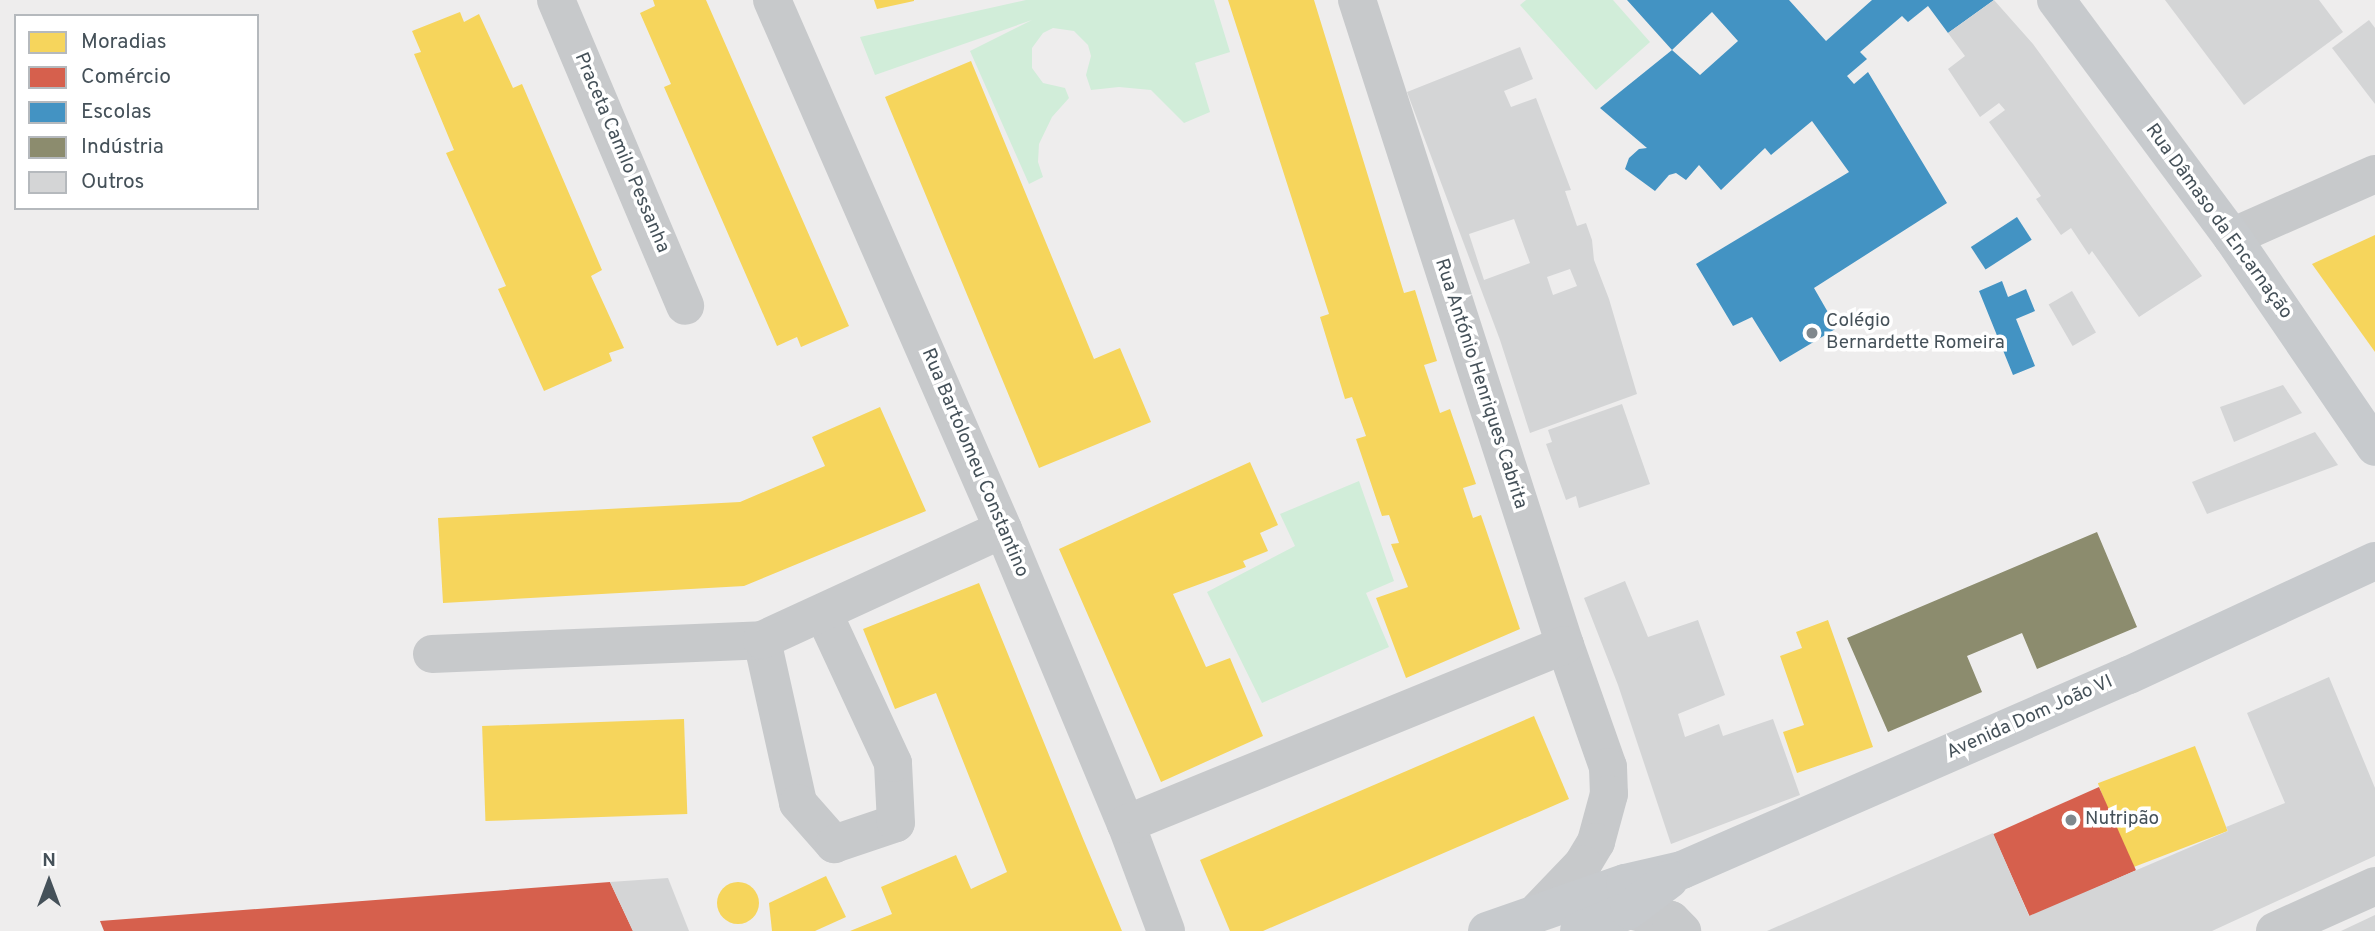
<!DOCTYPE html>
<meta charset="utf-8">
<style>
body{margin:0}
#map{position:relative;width:2375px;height:931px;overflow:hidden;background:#eeeded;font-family:Overpass,sans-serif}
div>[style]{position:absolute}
.green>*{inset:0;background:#d1edd9}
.homes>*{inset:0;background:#f6d55c;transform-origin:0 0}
.round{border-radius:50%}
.shops>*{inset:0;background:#d6604d;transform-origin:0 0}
.schools>*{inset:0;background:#4393c3;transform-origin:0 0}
.industry>*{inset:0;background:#8c8c6e}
.building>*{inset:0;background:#d4d5d6;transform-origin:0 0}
.minor>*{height:38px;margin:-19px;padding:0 19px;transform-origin:19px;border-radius:19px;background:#c7c9cb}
.tertiary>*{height:38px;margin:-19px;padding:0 19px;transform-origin:19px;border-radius:19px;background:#c7c9cb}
.secondary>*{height:38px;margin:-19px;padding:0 19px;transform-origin:19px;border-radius:19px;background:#c7cacd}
.dots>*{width:19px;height:19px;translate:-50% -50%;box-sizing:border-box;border:4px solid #fff;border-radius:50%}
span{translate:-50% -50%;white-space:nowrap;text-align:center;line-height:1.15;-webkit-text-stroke:7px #fff;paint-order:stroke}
.street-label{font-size:19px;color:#455159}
.poi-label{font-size:19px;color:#455159}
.left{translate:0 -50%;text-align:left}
.legend{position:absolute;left:14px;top:14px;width:245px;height:196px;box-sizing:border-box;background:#fff;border:2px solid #b5b9bd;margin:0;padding:9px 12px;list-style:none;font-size:21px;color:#455159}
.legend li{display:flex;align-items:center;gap:14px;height:35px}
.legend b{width:35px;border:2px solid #b5b9bd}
.north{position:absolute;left:14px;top:847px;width:70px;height:70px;-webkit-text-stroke:5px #fff;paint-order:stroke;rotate:0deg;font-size:19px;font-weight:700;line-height:28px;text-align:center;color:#455159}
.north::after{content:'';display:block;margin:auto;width:24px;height:32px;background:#455159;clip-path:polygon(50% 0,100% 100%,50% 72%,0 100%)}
</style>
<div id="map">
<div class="green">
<i style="clip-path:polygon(1026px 0,1214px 0,1230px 52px,1195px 63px,1210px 112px,1184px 123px,1151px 90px,1119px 87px,1091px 90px,1086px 75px,1091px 56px,1088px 45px,1074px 31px,1053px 28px,1043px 33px,1032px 48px,1032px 68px,1043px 83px,1065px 88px,1069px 98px,1052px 117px,1039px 144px,1038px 162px,1043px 177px,1029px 184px,970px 51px,1032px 20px,875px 75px,860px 37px)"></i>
<i style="clip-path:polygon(1526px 0,1613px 0,1650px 42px,1596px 90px,1520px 5px)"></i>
<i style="clip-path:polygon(1359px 481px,1394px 581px,1366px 593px,1389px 647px,1262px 703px,1207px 592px,1295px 546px,1280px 514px)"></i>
</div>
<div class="homes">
<i style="clip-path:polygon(653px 0,706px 0,849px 326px,801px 347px,797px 337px,777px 346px,664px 87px,671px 84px,640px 13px,655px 6px)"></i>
<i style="clip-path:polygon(874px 0,914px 0,914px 1px,877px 9px)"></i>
<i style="clip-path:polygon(1228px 0,1314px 0,1404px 293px,1415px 290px,1437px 361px,1424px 365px,1440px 413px,1450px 409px,1476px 484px,1463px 488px,1473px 518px,1481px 515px,1520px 629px,1406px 678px,1376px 598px,1408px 587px,1391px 544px,1399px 543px,1389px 515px,1382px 516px,1356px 439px,1366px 436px,1352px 397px,1345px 399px,1320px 317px,1329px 314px)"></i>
<i style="clip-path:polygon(460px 12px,464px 22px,479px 14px,513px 88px,522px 84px,602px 270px,591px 276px,624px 348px,609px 353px,612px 361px,544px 391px,498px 289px,506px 286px,446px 153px,454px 150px,414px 54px,421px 52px,412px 31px)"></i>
<i style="clip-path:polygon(971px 61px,1094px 359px,1120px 348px,1151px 422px,1039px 468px,885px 97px)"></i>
<i style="clip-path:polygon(2375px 235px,2375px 352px,2312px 264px)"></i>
<i style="clip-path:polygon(880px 407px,926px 511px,744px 586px,443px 603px,438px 518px,740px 502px,825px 466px,812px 437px)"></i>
<i style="clip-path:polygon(1250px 462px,1278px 525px,1260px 533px,1268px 551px,1243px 561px,1246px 567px,1173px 594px,1206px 667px,1230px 658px,1263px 736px,1161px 782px,1059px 549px)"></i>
<i style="clip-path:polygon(979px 583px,1084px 841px,1122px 931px,850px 931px,892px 914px,881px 887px,956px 855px,971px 889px,1007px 872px,936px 693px,895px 709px,863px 629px)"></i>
<i style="clip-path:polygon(1828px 620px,1873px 747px,1797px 773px,1783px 732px,1804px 725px,1780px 656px,1802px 648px,1796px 632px)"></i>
<i style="clip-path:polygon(1534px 716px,1569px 799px,1263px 931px,1230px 931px,1200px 860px)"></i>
<i style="left:684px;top:719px;width:95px;height:202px;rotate:88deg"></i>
<i style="left:2195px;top:746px;width:91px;height:104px;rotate:69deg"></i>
<i style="clip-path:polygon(826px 876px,846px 917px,815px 931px,772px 931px,769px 903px)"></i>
<i class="round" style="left:717px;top:882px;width:42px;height:42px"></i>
</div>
<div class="shops">
<i style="left:2099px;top:787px;width:91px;height:116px;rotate:66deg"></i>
<i style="clip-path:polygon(610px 882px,633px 931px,104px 931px,100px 921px)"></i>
</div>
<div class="schools">
<i style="clip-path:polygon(1627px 0,1789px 0,1826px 41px,1872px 0,1994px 0,1948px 33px,1928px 6px,1908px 22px,1902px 16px,1860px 52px,1867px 59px,1847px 76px,1854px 84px,1868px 72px,1947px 203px,1814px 288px,1837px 328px,1780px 362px,1752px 317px,1733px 326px,1696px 264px,1849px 172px,1812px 121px,1771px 155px,1765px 148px,1721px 190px,1699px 165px,1686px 180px,1676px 173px,1669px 175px,1655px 191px,1625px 169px,1629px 158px,1639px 149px,1647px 148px,1600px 108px,1672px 50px,1700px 75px,1738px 41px,1712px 12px,1672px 50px)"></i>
<i style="left:2017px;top:217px;width:27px;height:55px;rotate:57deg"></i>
<i style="clip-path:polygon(2002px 281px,2008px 297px,2026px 289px,2035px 311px,2016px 319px,2035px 366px,2013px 375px,1979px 291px)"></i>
</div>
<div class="industry">
<i style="clip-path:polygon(2097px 532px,2137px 627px,2037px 669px,2022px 633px,1967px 656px,1982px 692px,1888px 732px,1847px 638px)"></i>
</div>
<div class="building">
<i style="clip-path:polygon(1994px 0,2033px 44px,2202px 276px,2139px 317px,2092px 251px,2089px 255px,2071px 228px,2061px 235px,2036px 199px,2041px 196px,1989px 122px,2005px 110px,1999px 103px,1980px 117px,1948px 69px,1965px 56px,1948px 33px)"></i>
<i style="clip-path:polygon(2165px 0,2319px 0,2343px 32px,2244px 105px)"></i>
<i style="clip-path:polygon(2369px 20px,2375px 28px,2375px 104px,2332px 48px)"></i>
<i style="clip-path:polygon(evenodd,1520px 47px,1533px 79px,1504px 91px,1511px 107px,1536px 98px,1571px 190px,1565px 191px,1577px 226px,1586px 223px,1592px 240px,1594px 260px,1609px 299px,1637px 394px,1530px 433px,1500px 340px,1407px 92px,1520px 47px,1514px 219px,1530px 263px,1484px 280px,1469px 234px,1514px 219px,1520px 47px,1570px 269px,1577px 286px,1553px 295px,1547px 277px,1570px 269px)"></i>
<i style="left:2072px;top:291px;width:48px;height:27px;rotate:60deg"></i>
<i style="clip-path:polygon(2283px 385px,2302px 413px,2234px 442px,2220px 407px)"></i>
<i style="clip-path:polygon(1622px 404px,1650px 484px,1579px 508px,1576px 496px,1566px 500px,1546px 444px,1552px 442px,1548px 430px)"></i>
<i style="clip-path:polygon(2315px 432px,2338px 465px,2207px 514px,2192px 482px)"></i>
<i style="clip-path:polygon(1625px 581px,1648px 637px,1698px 620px,1725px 695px,1678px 714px,1685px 737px,1719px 724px,1723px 736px,1773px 719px,1800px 795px,1671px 844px,1618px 685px,1584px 598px)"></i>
<i style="clip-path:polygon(2329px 677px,2375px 788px,2375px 856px,2212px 931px,1767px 931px,1993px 833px,2029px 916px,2228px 831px,2226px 827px,2285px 803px,2247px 713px)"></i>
<i style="clip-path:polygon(668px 878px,689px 931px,633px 931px,610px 882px)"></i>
<i style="clip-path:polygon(2375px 915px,2375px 931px,2341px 931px)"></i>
</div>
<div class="minor">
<i style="left:556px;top:0;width:332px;rotate:67.1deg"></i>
<i style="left:772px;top:0;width:577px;rotate:66.41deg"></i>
<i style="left:1003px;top:529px;width:320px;rotate:67.4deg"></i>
<i style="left:2232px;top:237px;width:156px;rotate:-23.8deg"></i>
<i style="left:762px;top:640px;width:167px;rotate:77.5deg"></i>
<i style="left:798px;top:803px;width:55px;rotate:48.7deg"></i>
<i style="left:834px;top:844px;width:65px;rotate:-18.7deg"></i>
<i style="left:896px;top:823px;width:60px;rotate:-92.9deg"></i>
<i style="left:893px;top:763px;width:166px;rotate:-114.9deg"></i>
<i style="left:432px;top:654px;width:330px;rotate:-2.4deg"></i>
<i style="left:762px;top:640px;width:265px;rotate:-24.7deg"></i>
<i style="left:2275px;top:931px;width:110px;rotate:-24.2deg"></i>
</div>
<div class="tertiary">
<i style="left:1357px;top:0;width:678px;rotate:72.13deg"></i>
<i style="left:1565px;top:645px;width:129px;rotate:70.6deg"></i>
<i style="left:1608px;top:767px;width:27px;rotate:88deg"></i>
<i style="left:1609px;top:794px;width:50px;rotate:105.2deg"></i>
<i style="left:1596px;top:842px;width:26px;rotate:121deg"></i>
<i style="left:1583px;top:864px;width:68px;rotate:133.8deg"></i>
<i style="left:1629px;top:910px;width:43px;rotate:13.4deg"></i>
<i style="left:1671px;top:920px;width:16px;rotate:45deg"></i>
<i style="left:1166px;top:931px;width:114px;rotate:-110.5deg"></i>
<i style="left:1126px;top:824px;width:474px;rotate:-22.2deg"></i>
</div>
<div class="secondary">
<i style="left:2056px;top:0;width:295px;rotate:53.4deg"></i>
<i style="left:2232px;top:237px;width:254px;rotate:55.7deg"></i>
<i style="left:1487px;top:931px;width:146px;rotate:-19.2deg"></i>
<i style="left:1625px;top:883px;width:58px;rotate:-12.8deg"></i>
<i style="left:1682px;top:870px;width:488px;rotate:-23.6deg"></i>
<i style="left:2129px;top:675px;width:271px;rotate:-24.9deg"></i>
<i style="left:1579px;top:931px;width:54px;rotate:-22.8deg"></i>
<i style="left:1629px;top:910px;width:51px;rotate:-37.1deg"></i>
</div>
<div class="dots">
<i style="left:1812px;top:333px;background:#80888d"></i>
<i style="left:2071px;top:820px;background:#80888d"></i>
</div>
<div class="street-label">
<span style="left:621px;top:153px;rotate:67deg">Praceta Camilo Pessanha</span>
<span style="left:2218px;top:222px;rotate:54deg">Rua Dâmaso da Encarnação</span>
<span style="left:1480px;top:384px;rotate:72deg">Rua António Henriques Cabrita</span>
<span style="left:974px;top:463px;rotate:67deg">Rua Bartolomeu Constantino</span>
<span style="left:2030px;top:718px;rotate:-24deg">Avenida Dom João VI</span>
</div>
<div class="poi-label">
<span class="left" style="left:1826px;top:333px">Colégio<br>Bernardette Romeira</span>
<span class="left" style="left:2085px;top:820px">Nutripão</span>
</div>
<ul class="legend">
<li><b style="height:19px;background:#f6d55c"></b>Moradias</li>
<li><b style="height:19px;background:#d6604d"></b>Comércio</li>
<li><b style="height:19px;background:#4393c3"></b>Escolas</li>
<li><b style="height:19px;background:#8c8c6e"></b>Indústria</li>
<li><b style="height:19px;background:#d4d5d6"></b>Outros</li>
</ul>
<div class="north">N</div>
</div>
